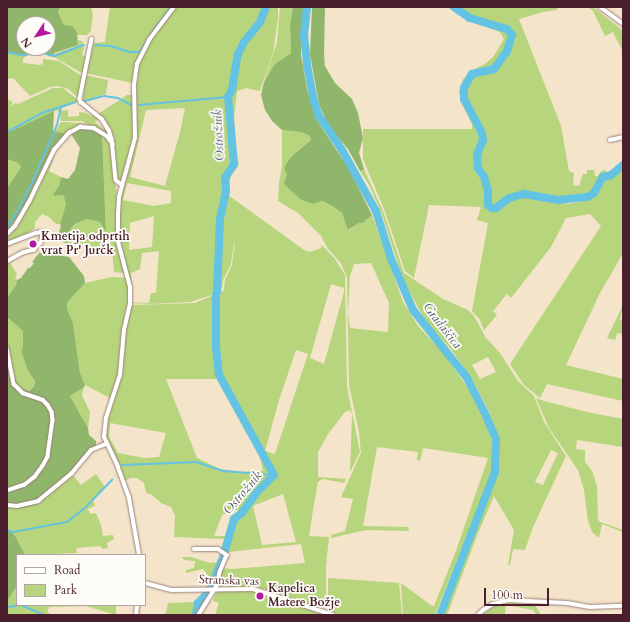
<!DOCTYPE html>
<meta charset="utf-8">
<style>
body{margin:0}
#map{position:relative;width:630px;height:622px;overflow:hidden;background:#f3e4ca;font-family:Cardo,serif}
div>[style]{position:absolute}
.green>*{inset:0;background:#b6d57c}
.forest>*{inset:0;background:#90b66c}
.stream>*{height:1.5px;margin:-0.75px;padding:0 0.75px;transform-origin:0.75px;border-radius:0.75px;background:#64c3e2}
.river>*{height:8px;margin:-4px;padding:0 4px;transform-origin:4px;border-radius:4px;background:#64c3e2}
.roads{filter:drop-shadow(0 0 1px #9e827a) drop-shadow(0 0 1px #9e827a)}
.minor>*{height:3.5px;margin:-1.75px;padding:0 1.75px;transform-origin:1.75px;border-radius:1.75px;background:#fff}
.tertiary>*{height:4px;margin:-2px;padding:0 2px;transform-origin:2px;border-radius:2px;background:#fff}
.dots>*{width:11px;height:11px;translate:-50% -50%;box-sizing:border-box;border:2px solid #fdfcf7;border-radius:50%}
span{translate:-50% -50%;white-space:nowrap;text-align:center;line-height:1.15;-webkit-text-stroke:3.5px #fdfcf7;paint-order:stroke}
.poi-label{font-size:12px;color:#4a1f2b;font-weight:700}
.left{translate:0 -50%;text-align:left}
.street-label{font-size:12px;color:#4a1f2b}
.water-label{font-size:13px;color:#53586b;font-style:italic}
.frame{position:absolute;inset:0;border:8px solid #4a1f2b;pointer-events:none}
.legend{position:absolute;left:16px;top:554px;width:130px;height:52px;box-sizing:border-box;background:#fdfcf7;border:1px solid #b5a4a5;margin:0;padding:5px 7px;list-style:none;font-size:12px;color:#4a1f2b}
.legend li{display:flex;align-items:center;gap:8px;height:20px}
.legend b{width:20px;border:1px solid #b5a4a5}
.north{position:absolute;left:16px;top:16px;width:40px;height:40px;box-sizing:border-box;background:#fdfcf7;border:1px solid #b5a4a5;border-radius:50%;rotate:235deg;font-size:11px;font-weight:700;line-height:16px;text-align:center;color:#4a1f2b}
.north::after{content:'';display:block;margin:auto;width:14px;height:18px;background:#b5179e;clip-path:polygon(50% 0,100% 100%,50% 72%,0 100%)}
.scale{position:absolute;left:484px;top:588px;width:65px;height:18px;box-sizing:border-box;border:2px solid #4a1f2b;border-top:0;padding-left:5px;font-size:12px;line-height:14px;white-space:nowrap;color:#4a1f2b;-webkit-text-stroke:3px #fdfcf7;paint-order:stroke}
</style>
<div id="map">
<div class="green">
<i style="clip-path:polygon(60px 7px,91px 7px,93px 14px,91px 31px,87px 35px,77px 35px,64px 25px,58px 12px)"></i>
<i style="clip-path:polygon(110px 7px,173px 7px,154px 32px,136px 65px,133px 83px,85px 73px,94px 43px,105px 42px)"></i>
<i style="clip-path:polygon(evenodd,176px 7px,278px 7px,278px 19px,273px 53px,260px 91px,246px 88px,237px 91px,234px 118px,237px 168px,231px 173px,228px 195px,304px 250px,310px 252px,321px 248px,322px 245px,335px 259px,345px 275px,347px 387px,360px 452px,350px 472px,352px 414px,350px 410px,345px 412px,328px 434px,318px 452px,318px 477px,346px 479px,344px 483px,323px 479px,318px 482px,313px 510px,309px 536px,329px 537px,326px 566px,326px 595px,324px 606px,321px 609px,261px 588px,220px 586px,218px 581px,223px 568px,232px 569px,305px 563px,301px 544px,229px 552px,222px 548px,225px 539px,174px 537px,175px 516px,171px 507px,161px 503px,151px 494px,146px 493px,144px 483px,137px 478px,130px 478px,125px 481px,105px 436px,107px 420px,122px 372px,125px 329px,131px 305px,195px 303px,221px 292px,224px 290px,225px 280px,232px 265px,235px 241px,238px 237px,234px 243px,231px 264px,223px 280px,222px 288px,218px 293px,190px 302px,150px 304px,131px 303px,131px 285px,118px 231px,121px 198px,134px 151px,137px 132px,136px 77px,139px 63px,149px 43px,176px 7px,185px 108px,180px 132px,165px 186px,130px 177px,146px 110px,185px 108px,176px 7px,127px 183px,171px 191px,171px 203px,154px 206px,123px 200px,127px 183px,176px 7px,154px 216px,152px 247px,129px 250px,130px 223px,154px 216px,176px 7px,159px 251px,156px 293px,151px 293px,149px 303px,132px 302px,131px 273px,140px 269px,142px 253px,159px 251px,176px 7px,331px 284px,344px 288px,344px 292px,324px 364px,310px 358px,331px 284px,176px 7px,296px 350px,308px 354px,275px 454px,265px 451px,279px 400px,296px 350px,176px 7px,166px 379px,219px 379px,259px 453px,263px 471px,241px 472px,220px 469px,197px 458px,166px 379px,176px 7px,110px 423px,166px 433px,159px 457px,144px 458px,118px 453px,109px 437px,110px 423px,176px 7px,283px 494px,296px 542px,262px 545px,253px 506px,283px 494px,176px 7px,235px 510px,239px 510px,240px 513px,233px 516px,226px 536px,214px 536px,222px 515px,235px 510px)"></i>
<i style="clip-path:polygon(280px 7px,293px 7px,290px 25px,291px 53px,275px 64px,264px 82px,277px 42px)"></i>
<i style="clip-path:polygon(447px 7px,558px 7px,559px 8px,557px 8px,557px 10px,543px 12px,519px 19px,561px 126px,569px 171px,574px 173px,573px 185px,579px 186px,583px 174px,587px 174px,587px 170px,594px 170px,595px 176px,598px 176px,601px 171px,605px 170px,607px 173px,600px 177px,597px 186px,589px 195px,584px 196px,575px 194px,560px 199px,559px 202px,568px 204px,593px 199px,607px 179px,623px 170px,623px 253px,599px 295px,566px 365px,623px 379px,623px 401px,547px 384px,540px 398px,524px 385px,510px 364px,601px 226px,590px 214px,566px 218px,551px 247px,511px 298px,507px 294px,493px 311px,497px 315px,484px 330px,480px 320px,472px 311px,488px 223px,477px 220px,481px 207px,429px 205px,414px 278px,405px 271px,384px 209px,363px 159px,363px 129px,472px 129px,472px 124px,462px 104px,459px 91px,463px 79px,473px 70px,485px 64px,493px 57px,504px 39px,500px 32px,478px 24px)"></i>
<i style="clip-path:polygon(588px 7px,593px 7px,623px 31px,623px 52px,613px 32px,605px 36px,593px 11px)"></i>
<i style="clip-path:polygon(78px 40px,82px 41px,84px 47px,82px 55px,88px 57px,82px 73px,54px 57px,54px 54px,78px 45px)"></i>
<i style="clip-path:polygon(7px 54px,27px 55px,23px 59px,23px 63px,40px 65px,43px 64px,43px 59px,59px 61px,83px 77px,79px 98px,68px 89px,58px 86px,50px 87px,30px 96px,13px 78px,7px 79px)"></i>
<i style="clip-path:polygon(85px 75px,108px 80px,106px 94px,83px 101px)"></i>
<i style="clip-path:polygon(53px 88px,63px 88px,78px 100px,77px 102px,60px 109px,60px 111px,68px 110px,68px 117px,79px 116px,79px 112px,86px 113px,91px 116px,97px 115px,100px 118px,95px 122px,103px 129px,106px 127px,109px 136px,99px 128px,88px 126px,82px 121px,61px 121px,60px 114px,57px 110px,11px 131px,7px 131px,7px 99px,13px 102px,10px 107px,15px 103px,18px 104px)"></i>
<i style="clip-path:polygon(127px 95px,133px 95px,133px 140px,122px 179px,119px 180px,116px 174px,114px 136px,110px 128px,98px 114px)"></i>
<i style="clip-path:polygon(61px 122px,82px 123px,85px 126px,78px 126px,67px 134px,55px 132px)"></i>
<i style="clip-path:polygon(evenodd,282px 130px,301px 132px,310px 136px,311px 140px,292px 156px,284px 169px,287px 174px,286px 186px,306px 201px,313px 204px,321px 201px,334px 207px,342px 213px,349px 230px,359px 223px,363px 223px,372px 215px,403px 302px,418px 326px,444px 354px,468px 388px,482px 414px,493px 444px,494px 459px,492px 472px,435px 615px,403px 615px,401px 583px,432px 606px,434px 606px,456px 551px,488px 458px,423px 448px,420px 461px,417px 460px,418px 452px,377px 447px,363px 526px,408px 527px,409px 531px,366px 530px,331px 538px,331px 535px,345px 531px,353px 499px,341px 497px,361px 453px,359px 432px,349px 385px,347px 278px,341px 263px,328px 249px,321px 236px,298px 213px,278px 201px,279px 183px,282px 167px,282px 130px,371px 263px,389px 303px,388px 332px,350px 328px,348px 313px,350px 276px,354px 264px,371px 263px)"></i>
<i style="clip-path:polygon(102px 134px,111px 143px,117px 196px,116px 234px,125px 272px,124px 273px,114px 272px,112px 251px,106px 251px,106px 249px,94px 250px,82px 244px,67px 244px,71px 228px,75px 224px,86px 219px,100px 222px,106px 232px)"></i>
<i style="clip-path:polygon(54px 152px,55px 154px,49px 171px,61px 177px,59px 186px,53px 194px,55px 196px,63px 195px,67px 205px,60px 224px,56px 224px,49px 217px,42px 214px,35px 222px,35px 228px,26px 234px,7px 242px,7px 235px,13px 230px)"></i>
<i style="clip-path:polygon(7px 159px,18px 163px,21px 167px,7px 188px)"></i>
<i style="clip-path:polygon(evenodd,364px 169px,383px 211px,404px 273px,443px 299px,468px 310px,474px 316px,486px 338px,500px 353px,518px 381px,534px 396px,544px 422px,566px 456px,533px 527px,525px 550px,513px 549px,510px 565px,508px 565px,514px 530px,494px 496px,478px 533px,447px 615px,444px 615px,496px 476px,499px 443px,489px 411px,472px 379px,450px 348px,426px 322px,403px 280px,382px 214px,369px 185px,360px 171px,364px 169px,488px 357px,496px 372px,480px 379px,472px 365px,488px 357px,364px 169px,551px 450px,558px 453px,543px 485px,535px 482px,551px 450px)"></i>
<i style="clip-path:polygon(10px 263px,17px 274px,15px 278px,17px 280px,16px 285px,7px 298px,7px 264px)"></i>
<i style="clip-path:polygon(112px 277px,127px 278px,129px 295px,122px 328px,118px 375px,110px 398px,85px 385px,80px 373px,73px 323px,67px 309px,67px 303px,85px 283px)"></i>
<i style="clip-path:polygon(623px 305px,620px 320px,623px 320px,623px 334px,617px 333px,615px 340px,607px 338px)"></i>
<i style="clip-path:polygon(7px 317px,23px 331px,23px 348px,21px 350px,27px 369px,35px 380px,34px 385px,29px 391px,17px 386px,13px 376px,7px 343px)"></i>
<i style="clip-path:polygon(82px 387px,84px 387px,82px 395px,90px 412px,88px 428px,70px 396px)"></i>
<i style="clip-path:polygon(536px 398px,544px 401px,587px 412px,623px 419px,623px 447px,577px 440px,576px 449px,585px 450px,585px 462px,592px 471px,597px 486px,598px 520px,600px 522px,623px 530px,623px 532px,602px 524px,599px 538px,592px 532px,588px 521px,584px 490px,578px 470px,549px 428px)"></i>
<i style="clip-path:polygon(72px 474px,81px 485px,96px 474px,105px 487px,93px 500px,95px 506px,88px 509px,90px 514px,96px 513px,101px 525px,103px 536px,113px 535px,114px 539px,107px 543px,108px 548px,102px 549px,101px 546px,76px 548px,77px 553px,24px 555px,14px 534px,7px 529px,7px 508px,19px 509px,61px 484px)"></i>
<i style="clip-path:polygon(221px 552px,225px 558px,213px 587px,210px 587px,212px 581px,203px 569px,186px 573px,186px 570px,194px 568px,195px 561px,184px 560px,182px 557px,191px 557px,210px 563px,218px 562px)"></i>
<i style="clip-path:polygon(328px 578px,399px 583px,402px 615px,340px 615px,328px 611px)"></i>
<i style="clip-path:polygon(17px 586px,17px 605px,116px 605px,116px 615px,86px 606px,49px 607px,47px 612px,54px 615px,7px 615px,7px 601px)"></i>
<i style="clip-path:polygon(207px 591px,210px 592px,198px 615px,162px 615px,166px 613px,168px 603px,195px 602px)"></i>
<i style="clip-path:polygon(217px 591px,250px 591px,259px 593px,258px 596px,261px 597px,263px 594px,325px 615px,215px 615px,219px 603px,213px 601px)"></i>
<i style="clip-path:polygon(511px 603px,535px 605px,541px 615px,537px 615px,533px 610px,506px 605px,505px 615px,482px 615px,494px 606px)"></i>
</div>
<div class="forest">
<i style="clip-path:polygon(evenodd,7px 7px,60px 7px,58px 12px,64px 25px,72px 26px,77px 32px,78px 45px,54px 53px,54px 57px,48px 56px,45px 51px,27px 55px,7px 54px,7px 7px,24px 24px,48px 24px,48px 48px,24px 48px,24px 24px)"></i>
<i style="clip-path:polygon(293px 7px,304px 7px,301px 34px,301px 55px,307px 89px,318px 122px,349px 169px,372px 215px,363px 223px,359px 223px,348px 230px,342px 213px,334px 207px,322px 201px,313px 204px,300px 199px,284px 184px,287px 174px,284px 169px,286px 164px,292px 156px,311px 140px,310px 136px,301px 132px,282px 130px,272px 121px,265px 110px,261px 95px,264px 82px,275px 64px,291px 53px,290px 25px)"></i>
<i style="clip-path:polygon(312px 7px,325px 7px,324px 55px,325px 66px,335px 83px,352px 99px,358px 113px,363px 138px,359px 153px,364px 169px,360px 171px,348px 149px,329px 127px,319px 104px,310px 54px)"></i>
<i style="clip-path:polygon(54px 111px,53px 131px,67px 134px,50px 153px,25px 206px,7px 232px,7px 188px,21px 167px,18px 163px,7px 159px,7px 131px,11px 131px)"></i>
<i style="clip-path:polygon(79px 129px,88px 129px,102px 134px,106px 232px,100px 222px,86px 219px,75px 224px,71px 228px,67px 244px,57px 239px,61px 226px,60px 224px,66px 205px,64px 197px,63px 195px,55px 196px,53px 194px,59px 186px,61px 177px,68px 179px,75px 170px,80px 148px,71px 134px)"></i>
<i style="clip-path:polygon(49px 247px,52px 254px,69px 257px,84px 276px,85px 283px,67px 303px,67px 309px,73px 323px,80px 373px,85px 385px,84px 387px,70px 396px,88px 428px,89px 435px,96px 441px,96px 447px,85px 457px,77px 470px,38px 504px,19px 509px,7px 508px,7px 357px,10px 374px,16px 379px,17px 386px,29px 391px,34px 386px,35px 381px,27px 369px,21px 350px,23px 348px,23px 331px,7px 317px,7px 298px,16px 285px,17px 280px,21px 278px,28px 268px,30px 268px,34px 263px,32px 262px,40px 252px,42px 254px)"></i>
<i style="clip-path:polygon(7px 529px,14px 534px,24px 553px,24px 555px,17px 555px,17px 586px,7px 601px)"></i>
</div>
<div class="stream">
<i style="left:96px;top:45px;width:15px;rotate:4deg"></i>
<i style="left:111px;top:46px;width:20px;rotate:18deg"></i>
<i style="left:130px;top:52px;width:10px"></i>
<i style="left:140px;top:52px;width:25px;rotate:-58deg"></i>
<i style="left:153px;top:31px;width:30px;rotate:-53deg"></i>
<i style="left:7px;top:52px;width:16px;rotate:11deg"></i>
<i style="left:23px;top:55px;width:20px;rotate:-6deg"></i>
<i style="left:43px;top:53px;width:12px;rotate:14deg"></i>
<i style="left:55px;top:56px;width:31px;rotate:-21deg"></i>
<i style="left:85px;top:101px;width:20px;rotate:-15deg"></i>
<i style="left:104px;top:96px;width:14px;rotate:8deg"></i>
<i style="left:118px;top:98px;width:15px;rotate:28deg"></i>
<i style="left:139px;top:105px;width:89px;rotate:-5.1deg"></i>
<i style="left:7px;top:132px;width:40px;rotate:-28deg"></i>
<i style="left:42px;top:113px;width:35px;rotate:-18deg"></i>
<i style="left:7px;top:227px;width:12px;rotate:-55deg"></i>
<i style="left:14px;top:217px;width:38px;rotate:-62deg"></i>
<i style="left:32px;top:183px;width:63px;rotate:-66.7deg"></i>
<i style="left:57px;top:125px;width:18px;rotate:-77deg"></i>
<i style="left:122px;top:465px;width:75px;rotate:-2.3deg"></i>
<i style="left:197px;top:462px;width:28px;rotate:19deg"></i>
<i style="left:223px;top:471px;width:51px;rotate:4.5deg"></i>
<i style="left:7px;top:530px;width:6px;rotate:18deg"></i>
<i style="left:13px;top:532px;width:55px;rotate:-10.5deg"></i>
<i style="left:67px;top:522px;width:23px;rotate:-38deg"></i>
<i style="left:85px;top:508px;width:39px;rotate:-46deg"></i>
<i style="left:21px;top:605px;width:26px;rotate:23deg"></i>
<i style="left:7px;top:607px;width:14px;rotate:-8deg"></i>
</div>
<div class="river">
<i style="left:307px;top:7px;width:28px;rotate:96deg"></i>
<i style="left:304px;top:35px;width:30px;rotate:84deg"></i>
<i style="left:307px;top:65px;width:37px;rotate:79deg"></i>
<i style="left:314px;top:101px;width:16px;rotate:72deg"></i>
<i style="left:319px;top:116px;width:41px;rotate:55.9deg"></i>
<i style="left:342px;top:150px;width:70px;rotate:60.9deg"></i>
<i style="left:376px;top:211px;width:50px;rotate:72.6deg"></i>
<i style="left:391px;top:259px;width:56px;rotate:66.7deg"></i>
<i style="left:413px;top:310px;width:87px;rotate:51.5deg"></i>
<i style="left:467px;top:378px;width:37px;rotate:63deg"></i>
<i style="left:484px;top:411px;width:30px;rotate:67deg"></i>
<i style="left:496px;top:439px;width:33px;rotate:92deg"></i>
<i style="left:495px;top:472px;width:153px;rotate:111deg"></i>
<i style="left:454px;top:7px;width:19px;rotate:35deg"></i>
<i style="left:470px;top:18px;width:39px;rotate:17deg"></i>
<i style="left:507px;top:29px;width:8px;rotate:50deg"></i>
<i style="left:512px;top:35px;width:17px;rotate:107deg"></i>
<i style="left:507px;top:51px;width:22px;rotate:126deg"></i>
<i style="left:494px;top:69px;width:23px;rotate:167deg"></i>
<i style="left:472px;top:74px;width:16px;rotate:120deg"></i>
<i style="left:464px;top:88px;width:11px;rotate:90deg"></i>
<i style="left:464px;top:99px;width:38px;rotate:62deg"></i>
<i style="left:482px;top:133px;width:7px;rotate:82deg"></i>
<i style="left:483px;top:140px;width:16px;rotate:112deg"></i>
<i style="left:477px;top:155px;width:13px;rotate:86deg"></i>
<i style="left:478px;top:168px;width:11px;rotate:56deg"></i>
<i style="left:484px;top:177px;width:15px;rotate:74deg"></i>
<i style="left:488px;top:191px;width:14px;rotate:90deg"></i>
<i style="left:488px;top:205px;width:5px;rotate:37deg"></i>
<i style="left:492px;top:208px;width:4px"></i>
<i style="left:496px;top:208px;width:16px;rotate:-38deg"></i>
<i style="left:509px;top:198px;width:16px;rotate:-15deg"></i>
<i style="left:524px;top:194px;width:35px;rotate:10deg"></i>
<i style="left:558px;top:200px;width:30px;rotate:-6deg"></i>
<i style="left:588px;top:197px;width:7px;rotate:-34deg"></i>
<i style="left:594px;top:193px;width:18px;rotate:-61deg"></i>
<i style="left:603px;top:177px;width:8px;rotate:-14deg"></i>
<i style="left:611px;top:175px;width:16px;rotate:-40deg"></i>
<i style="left:217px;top:292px;width:73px;rotate:-87.6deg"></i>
<i style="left:220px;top:219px;width:29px;rotate:-78deg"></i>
<i style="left:226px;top:191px;width:13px;rotate:-94deg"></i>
<i style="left:225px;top:178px;width:17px;rotate:-57deg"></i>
<i style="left:234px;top:164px;width:67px;rotate:-95.1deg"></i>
<i style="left:228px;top:97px;width:8px;rotate:-60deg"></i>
<i style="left:232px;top:90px;width:36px;rotate:-81deg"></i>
<i style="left:238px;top:54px;width:13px;rotate:-63deg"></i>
<i style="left:244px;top:42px;width:26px;rotate:-51deg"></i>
<i style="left:260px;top:22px;width:16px;rotate:-68deg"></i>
<i style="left:216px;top:295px;width:52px;rotate:90deg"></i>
<i style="left:216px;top:347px;width:28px;rotate:84deg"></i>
<i style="left:219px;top:375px;width:114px;rotate:61.2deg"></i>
<i style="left:274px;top:475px;width:24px;rotate:135deg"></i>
<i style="left:257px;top:492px;width:26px;rotate:126deg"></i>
<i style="left:242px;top:513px;width:10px;rotate:143deg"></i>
<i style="left:234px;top:519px;width:33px;rotate:106deg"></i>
<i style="left:196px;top:615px;width:12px;rotate:-81deg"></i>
<i style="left:198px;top:603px;width:16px;rotate:-45deg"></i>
<i style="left:209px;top:592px;width:40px;rotate:-68deg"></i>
</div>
<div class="roads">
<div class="minor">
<i style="left:92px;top:39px;width:61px;rotate:101.3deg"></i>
<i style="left:80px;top:99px;width:3px;rotate:72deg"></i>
<i style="left:81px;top:102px;width:27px;rotate:39deg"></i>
<i style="left:102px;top:119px;width:13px;rotate:58deg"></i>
<i style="left:109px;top:130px;width:9px;rotate:72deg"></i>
<i style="left:112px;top:139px;width:41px;rotate:84.4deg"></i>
<i style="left:116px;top:180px;width:8px;rotate:40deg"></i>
<i style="left:610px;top:140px;width:13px;rotate:-13deg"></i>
<i style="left:7px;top:234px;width:11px;rotate:-45deg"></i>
<i style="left:15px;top:226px;width:28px;rotate:-60deg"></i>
<i style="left:29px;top:202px;width:58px;rotate:-64.3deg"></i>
<i style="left:54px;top:150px;width:23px;rotate:-49deg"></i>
<i style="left:69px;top:133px;width:13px;rotate:-29deg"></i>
<i style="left:80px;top:127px;width:14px;rotate:4deg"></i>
<i style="left:94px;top:128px;width:15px;rotate:32deg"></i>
<i style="left:107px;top:136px;width:10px;rotate:53deg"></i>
<i style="left:7px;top:244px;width:31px;rotate:-21deg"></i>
<i style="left:36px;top:233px;width:5px;rotate:-11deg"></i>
<i style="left:41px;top:232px;width:4px;rotate:63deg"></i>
<i style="left:43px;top:236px;width:7px;rotate:106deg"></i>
<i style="left:41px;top:243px;width:10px;rotate:135deg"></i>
<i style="left:34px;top:250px;width:11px;rotate:165deg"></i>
<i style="left:23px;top:253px;width:18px;rotate:151deg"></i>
<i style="left:7px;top:348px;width:37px;rotate:79deg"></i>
<i style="left:14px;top:384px;width:13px;rotate:45deg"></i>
<i style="left:23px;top:393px;width:21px;rotate:19deg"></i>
<i style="left:43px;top:400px;width:7px;rotate:45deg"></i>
<i style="left:48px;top:405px;width:8px;rotate:60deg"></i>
<i style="left:52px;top:412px;width:8px;rotate:83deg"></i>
<i style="left:53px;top:420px;width:37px;rotate:98deg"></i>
<i style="left:48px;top:457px;width:10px;rotate:119deg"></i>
<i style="left:43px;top:466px;width:14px;rotate:126deg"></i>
<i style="left:35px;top:477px;width:13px;rotate:141deg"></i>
<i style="left:25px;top:485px;width:19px;rotate:162deg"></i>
<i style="left:7px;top:505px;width:10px;rotate:6deg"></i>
<i style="left:17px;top:506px;width:22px;rotate:-13deg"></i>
<i style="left:38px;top:501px;width:43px;rotate:-39.3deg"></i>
<i style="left:71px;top:474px;width:31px;rotate:-50deg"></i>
<i style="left:91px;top:450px;width:16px;rotate:-22deg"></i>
<i style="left:194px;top:549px;width:24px"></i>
<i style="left:218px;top:549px;width:11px;rotate:34deg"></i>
<i style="left:227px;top:555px;width:18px;rotate:112deg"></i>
<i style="left:220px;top:572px;width:14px;rotate:102deg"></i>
<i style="left:217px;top:586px;width:34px;rotate:122deg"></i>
<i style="left:139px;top:555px;width:58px;rotate:-100deg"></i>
<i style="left:129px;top:498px;width:33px;rotate:-110deg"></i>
<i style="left:118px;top:467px;width:33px;rotate:-115deg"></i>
<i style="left:104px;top:437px;width:19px;rotate:-84deg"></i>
<i style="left:106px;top:418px;width:45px;rotate:-72deg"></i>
<i style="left:120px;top:375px;width:45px;rotate:-84.9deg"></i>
<i style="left:124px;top:330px;width:27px;rotate:-77deg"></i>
<i style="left:130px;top:304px;width:17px;rotate:-90deg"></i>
<i style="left:130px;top:287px;width:47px;rotate:-104.9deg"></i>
<i style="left:118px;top:242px;width:27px;rotate:-90deg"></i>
<i style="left:118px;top:215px;width:18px;rotate:-87deg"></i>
<i style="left:119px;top:197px;width:61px;rotate:-74.8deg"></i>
<i style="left:135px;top:138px;width:53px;rotate:-91.1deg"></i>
<i style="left:134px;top:85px;width:21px;rotate:-82deg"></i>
<i style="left:137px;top:64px;width:27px;rotate:-63deg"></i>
<i style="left:149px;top:40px;width:41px;rotate:-52.9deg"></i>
</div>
<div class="tertiary">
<i style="left:600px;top:7px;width:29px;rotate:36deg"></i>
<i style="left:145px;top:583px;width:28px;rotate:15deg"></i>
<i style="left:172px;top:590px;width:81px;rotate:-0.7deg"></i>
<i style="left:253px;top:589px;width:84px;rotate:18deg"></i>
<i style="left:136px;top:615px;width:10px;rotate:-84deg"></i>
<i style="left:478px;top:615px;width:7px;rotate:-45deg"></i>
<i style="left:483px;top:610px;width:12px;rotate:-31deg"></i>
<i style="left:493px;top:604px;width:16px;rotate:-15deg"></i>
<i style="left:508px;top:600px;width:59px;rotate:2.9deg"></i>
<i style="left:567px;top:603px;width:23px;rotate:10deg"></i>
<i style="left:590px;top:607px;width:33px;rotate:-2deg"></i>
</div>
</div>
<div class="dots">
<i style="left:33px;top:244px;background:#b5179e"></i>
<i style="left:260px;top:596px;background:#b5179e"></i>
</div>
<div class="poi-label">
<span class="left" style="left:41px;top:244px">Kmetija odprtih<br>vrat Pr' Jurčk</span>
<span class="left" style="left:268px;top:596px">Kapelica<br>Matere Božje</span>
</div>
<div class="street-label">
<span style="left:229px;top:581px;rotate:2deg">Stranska vas</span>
</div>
<div class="water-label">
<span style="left:219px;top:135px;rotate:-93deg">Ostrožnik</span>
<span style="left:442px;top:326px;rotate:52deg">Gradaščica</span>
<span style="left:243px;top:493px;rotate:-50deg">Ostrožnik</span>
</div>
<div class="frame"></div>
<ul class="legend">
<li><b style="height:5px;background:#fff"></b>Road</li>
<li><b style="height:11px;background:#b6d57c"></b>Park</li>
</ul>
<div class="north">N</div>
<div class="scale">100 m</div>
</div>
